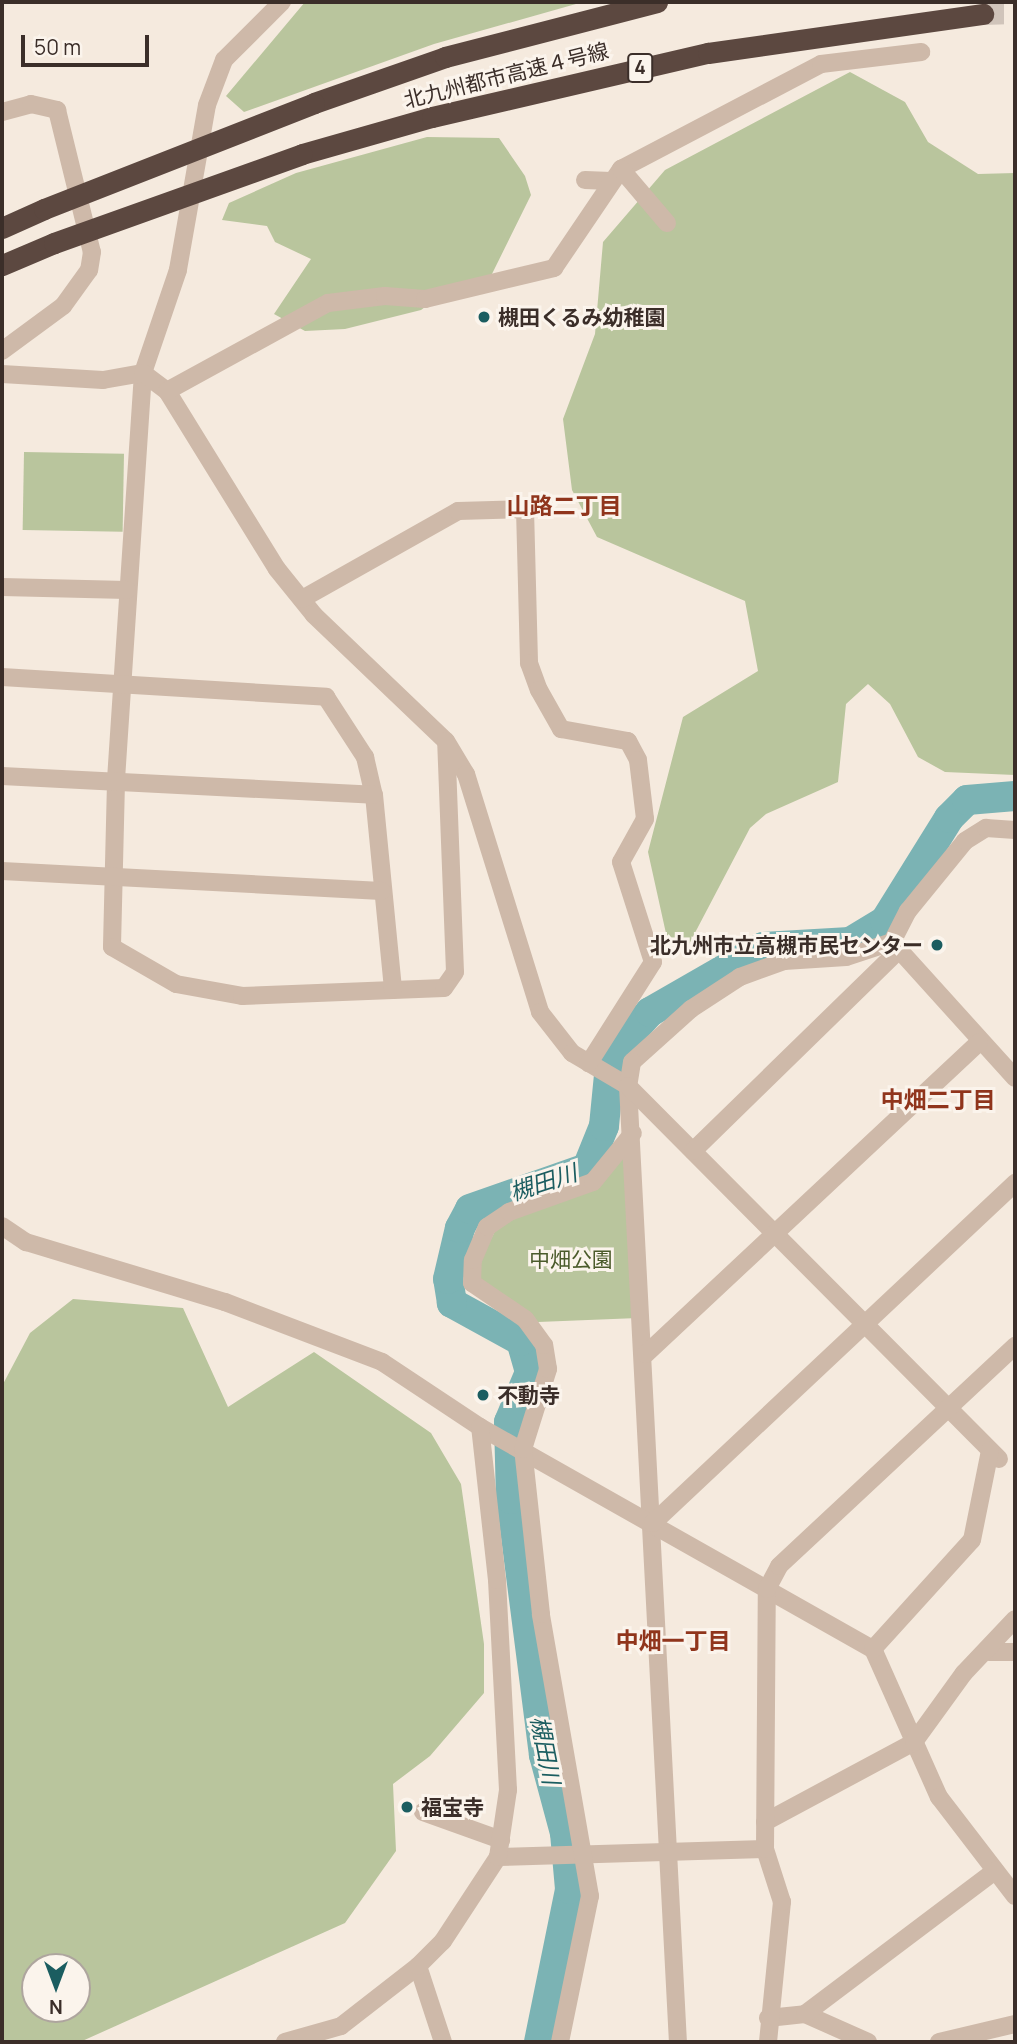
<!DOCTYPE html>
<meta charset="utf-8">
<style>
body{margin:0}
#map{position:relative;width:1017px;height:2044px;overflow:hidden;background:#f5eade;font-family:Manrope,"Noto Sans JP",sans-serif}
div>[style]{position:absolute}
.green>*{inset:0;background:#b9c59d;transform-origin:0 0}
.river>*{height:30px;margin:-15px;padding:0 15px;transform-origin:15px;border-radius:15px;background:#7bb3b4}
.highway-tunnel>*{height:21px;margin-top:-10.5px;transform-origin:0;background:repeating-linear-gradient(90deg,#d0c4ba 0 21px,transparent 0 31px)}
.minor>*{height:18px;margin:-9px;padding:0 9px;transform-origin:9px;border-radius:9px;background:#ceb9a9}
.highway>*{height:21px;margin:-10.5px;padding:0 10.5px;transform-origin:10.5px;border-radius:10.5px;background:#5c4840}
.highway-bridge>*{height:21px;margin:-10.5px;padding:0 10.5px;transform-origin:10.5px;border-radius:10.5px;background:#5c4840}
.dots>*{width:19px;height:19px;translate:-50% -50%;box-sizing:border-box;border:4px solid #fbf4ec;border-radius:50%}
span{translate:-50% -50%;white-space:nowrap;text-align:center;line-height:1.15;-webkit-text-stroke:6px #fbf4ec;paint-order:stroke}
.shield-label span{padding:2px 5px;background:#fbf4ec;border:2px solid;border-radius:5px;-webkit-text-stroke-width:0}
.shield-label{font-size:19px;color:#3b2e29;font-weight:700}
.street-label{font-size:21px;color:#3b2e29}
.poi-label{font-size:21px;color:#3b2e29;font-weight:700}
.left{translate:0 -50%;text-align:left}
.right{translate:-100% -50%;text-align:right}
.park-label{font-size:21px;color:#4b5b2b}
.neighbourhood-label{font-size:23px;color:#90351c;font-weight:700}
.water-label{font-size:23px;color:#1b5d60;font-style:italic}
.frame{position:absolute;inset:0;border:4px solid #3b2e29;pointer-events:none}
.north{position:absolute;left:21px;top:1953px;width:70px;height:70px;box-sizing:border-box;background:#fbf4ec;border:2px solid #aea59e;border-radius:50%;rotate:180deg;font-size:19px;font-weight:700;line-height:28px;text-align:center;color:#3b2e29}
.north::after{content:'';display:block;margin:auto;width:24px;height:32px;background:#1b5d60;clip-path:polygon(50% 0,100% 100%,50% 72%,0 100%)}
.scale{position:absolute;left:21px;top:35px;width:128px;height:32px;box-sizing:border-box;border:4px solid #3b2e29;border-top:0;padding-left:9px;font-size:21px;line-height:24px;white-space:nowrap;color:#3b2e29;-webkit-text-stroke:5px #fbf4ec;paint-order:stroke}
</style>
<div id="map">
<div class="green">
<i style="clip-path:polygon(305px 2px,583px 2px,434px 44px,244px 112px,226px 96px)"></i>
<i style="clip-path:polygon(850px 72px,905px 102px,928px 142px,978px 174px,1015px 173px,1015px 775px,945px 772px,918px 757px,890px 704px,868px 684px,846px 704px,838px 782px,766px 814px,750px 828px,687px 948px,667px 938px,648px 852px,683px 717px,758px 671px,745px 601px,597px 537px,572px 490px,563px 419px,595px 334px,603px 242px,665px 170px)"></i>
<i style="clip-path:polygon(427px 137px,499px 138px,525px 176px,531px 195px,490px 278px,447px 291px,421px 310px,345px 329px,305px 331px,274px 314px,311px 259px,275px 242px,267px 226px,222px 220px,229px 203px,296px 173px)"></i>
<i style="left:24px;top:452px;width:100px;height:78px;rotate:1deg"></i>
<i style="clip-path:polygon(629px 1152px,638px 1318px,538px 1322px,480px 1281px,478px 1265px,497px 1227px)"></i>
<i style="clip-path:polygon(evenodd,73px 1299px,183px 1308px,228px 1407px,314px 1352px,431px 1433px,461px 1484px,484px 1644px,484px 1693px,430px 1756px,393px 1784px,396px 1851px,345px 1923px,80px 2042px,2px 2042px,2px 1386px,30px 1333px,73px 1299px,77px 1967px,77px 2009px,35px 2009px,35px 1967px,77px 1967px)"></i>
</div>
<div class="river">
<i style="left:539px;top:2042px;width:156px;rotate:-78.5deg"></i>
<i style="left:570px;top:1889px;width:56px;rotate:-95.1deg"></i>
<i style="left:565px;top:1833px;width:81px;rotate:-105.1deg"></i>
<i style="left:544px;top:1755px;width:258px;rotate:-97.3deg"></i>
<i style="left:511px;top:1499px;width:77px;rotate:-91.5deg"></i>
<i style="left:509px;top:1422px;width:54px;rotate:-67.2deg"></i>
<i style="left:530px;top:1372px;width:32px;rotate:-106deg"></i>
<i style="left:521px;top:1341px;width:79px;rotate:-151.2deg"></i>
<i style="left:452px;top:1303px;width:24px;rotate:-99deg"></i>
<i style="left:448px;top:1279px;width:52px;rotate:-76.8deg"></i>
<i style="left:460px;top:1228px;width:21px;rotate:-62deg"></i>
<i style="left:470px;top:1209px;width:124px;rotate:-19.3deg"></i>
<i style="left:587px;top:1168px;width:45px;rotate:-68deg"></i>
<i style="left:604px;top:1126px;width:71px;rotate:-84.4deg"></i>
<i style="left:611px;top:1055px;width:58px;rotate:-47.8deg"></i>
<i style="left:650px;top:1012px;width:130px;rotate:-29.9deg"></i>
<i style="left:763px;top:947px;width:87px;rotate:-3.3deg"></i>
<i style="left:850px;top:942px;width:41px;rotate:-31deg"></i>
<i style="left:885px;top:921px;width:121px;rotate:-58.1deg"></i>
<i style="left:949px;top:818px;width:25px;rotate:-45deg"></i>
<i style="left:967px;top:800px;width:48px;rotate:-4.8deg"></i>
</div>
<div class="highway-tunnel">
<i style="left:983px;top:14px;width:32px;rotate:-2deg"></i>
</div>
<div class="minor">
<i style="left:282px;top:2px;width:82px;rotate:135deg"></i>
<i style="left:224px;top:60px;width:48px;rotate:110.7deg"></i>
<i style="left:207px;top:105px;width:168px;rotate:100deg"></i>
<i style="left:178px;top:270px;width:109px;rotate:108.8deg"></i>
<i style="left:143px;top:373px;width:410px;rotate:93.8deg"></i>
<i style="left:116px;top:782px;width:165px;rotate:91.4deg"></i>
<i style="left:112px;top:947px;width:74px;rotate:30deg"></i>
<i style="left:176px;top:984px;width:67px;rotate:10.3deg"></i>
<i style="left:242px;top:996px;width:202px;rotate:-2.3deg"></i>
<i style="left:444px;top:988px;width:19px;rotate:-55deg"></i>
<i style="left:455px;top:972px;width:230px;rotate:-92.2deg"></i>
<i style="left:2px;top:112px;width:30px;rotate:-15deg"></i>
<i style="left:31px;top:104px;width:27px;rotate:13deg"></i>
<i style="left:57px;top:110px;width:146px;rotate:76.2deg"></i>
<i style="left:92px;top:252px;width:18px;rotate:99deg"></i>
<i style="left:89px;top:270px;width:44px;rotate:125.8deg"></i>
<i style="left:63px;top:306px;width:76px;rotate:143.6deg"></i>
<i style="left:621px;top:169px;width:226px;rotate:-27.7deg"></i>
<i style="left:821px;top:64px;width:101px;rotate:-6.8deg"></i>
<i style="left:585px;top:180px;width:26px;rotate:2deg"></i>
<i style="left:2px;top:374px;width:101px;rotate:3.4deg"></i>
<i style="left:103px;top:380px;width:41px;rotate:-9.9deg"></i>
<i style="left:143px;top:373px;width:30px;rotate:37deg"></i>
<i style="left:167px;top:391px;width:209px;rotate:58.3deg"></i>
<i style="left:277px;top:569px;width:59px;rotate:51.2deg"></i>
<i style="left:314px;top:615px;width:182px;rotate:43.7deg"></i>
<i style="left:446px;top:741px;width:39px;rotate:59deg"></i>
<i style="left:466px;top:774px;width:249px;rotate:72.7deg"></i>
<i style="left:540px;top:1012px;width:52px;rotate:52deg"></i>
<i style="left:572px;top:1053px;width:65px;rotate:30.5deg"></i>
<i style="left:628px;top:1086px;width:957px;rotate:87.01deg"></i>
<i style="left:167px;top:391px;width:183px;rotate:-28.7deg"></i>
<i style="left:328px;top:303px;width:57px;rotate:-7deg"></i>
<i style="left:385px;top:296px;width:40px;rotate:4.3deg"></i>
<i style="left:425px;top:299px;width:133px;rotate:-13.5deg"></i>
<i style="left:554px;top:268px;width:120px;rotate:-55.9deg"></i>
<i style="left:621px;top:169px;width:71px;rotate:49.6deg"></i>
<i style="left:2px;top:587px;width:125px;rotate:1.4deg"></i>
<i style="left:302px;top:599px;width:179px;rotate:-29.4deg"></i>
<i style="left:458px;top:511px;width:67px;rotate:-1.7deg"></i>
<i style="left:525px;top:509px;width:154px;rotate:88.5deg"></i>
<i style="left:529px;top:663px;width:29px;rotate:70deg"></i>
<i style="left:539px;top:690px;width:45px;rotate:60.6deg"></i>
<i style="left:561px;top:729px;width:68px;rotate:10.2deg"></i>
<i style="left:628px;top:741px;width:21px;rotate:62deg"></i>
<i style="left:638px;top:760px;width:59px;rotate:83.2deg"></i>
<i style="left:645px;top:819px;width:49px;rotate:119.2deg"></i>
<i style="left:621px;top:862px;width:105px;rotate:72.3deg"></i>
<i style="left:653px;top:962px;width:120px;rotate:122.4deg"></i>
<i style="left:2px;top:677px;width:325px;rotate:3.5deg"></i>
<i style="left:326px;top:697px;width:72px;rotate:57deg"></i>
<i style="left:365px;top:757px;width:39px;rotate:77deg"></i>
<i style="left:374px;top:795px;width:196px;rotate:84.4deg"></i>
<i style="left:2px;top:776px;width:372px;rotate:2.9deg"></i>
<i style="left:2px;top:871px;width:380px;rotate:3deg"></i>
<i style="left:892px;top:942px;width:48px;rotate:161.9deg"></i>
<i style="left:846px;top:957px;width:62px;rotate:176.3deg"></i>
<i style="left:784px;top:961px;width:47px;rotate:160deg"></i>
<i style="left:740px;top:977px;width:59px;rotate:146.9deg"></i>
<i style="left:691px;top:1009px;width:79px;rotate:138.1deg"></i>
<i style="left:632px;top:1062px;width:24px;rotate:99deg"></i>
<i style="left:628px;top:1086px;width:526px;rotate:45.15deg"></i>
<i style="left:892px;top:942px;width:35px;rotate:-63deg"></i>
<i style="left:908px;top:911px;width:90px;rotate:-50.8deg"></i>
<i style="left:965px;top:841px;width:25px;rotate:-32deg"></i>
<i style="left:986px;top:828px;width:29px;rotate:4deg"></i>
<i style="left:893px;top:943px;width:182px;rotate:47.9deg"></i>
<i style="left:693px;top:1151px;width:288px;rotate:-44.3deg"></i>
<i style="left:2px;top:1226px;width:29px;rotate:34deg"></i>
<i style="left:26px;top:1242px;width:208px;rotate:16.8deg"></i>
<i style="left:225px;top:1302px;width:168px;rotate:20.9deg"></i>
<i style="left:382px;top:1362px;width:118px;rotate:33.6deg"></i>
<i style="left:480px;top:1427px;width:451px;rotate:29.5deg"></i>
<i style="left:873px;top:1649px;width:162px;rotate:66deg"></i>
<i style="left:939px;top:1797px;width:125px;rotate:52.5deg"></i>
<i style="left:646px;top:1354px;width:456px;rotate:-43.1deg"></i>
<i style="left:653px;top:1523px;width:497px;rotate:-43.2deg"></i>
<i style="left:873px;top:1649px;width:147px;rotate:-47.8deg"></i>
<i style="left:972px;top:1540px;width:91px;rotate:-78.6deg"></i>
<i style="left:989px;top:1652px;width:26px"></i>
<i style="left:423px;top:1812px;width:83px;rotate:19.7deg"></i>
<i style="left:765px;top:1822px;width:169px;rotate:-28.2deg"></i>
<i style="left:914px;top:1742px;width:85px;rotate:-54.1deg"></i>
<i style="left:964px;top:1673px;width:74px;rotate:-46.6deg"></i>
<i style="left:498px;top:1857px;width:267px;rotate:-1.7deg"></i>
<i style="left:418px;top:1966px;width:80px;rotate:71.8deg"></i>
<i style="left:805px;top:2014px;width:69px;rotate:24deg"></i>
<i style="left:768px;top:2018px;width:37px;rotate:-6deg"></i>
<i style="left:805px;top:2014px;width:238px;rotate:-37deg"></i>
<i style="left:285px;top:2042px;width:58px;rotate:-15.9deg"></i>
<i style="left:341px;top:2026px;width:98px;rotate:-37.9deg"></i>
<i style="left:418px;top:1966px;width:35px;rotate:-45deg"></i>
<i style="left:443px;top:1941px;width:100px;rotate:-56.8deg"></i>
<i style="left:498px;top:1857px;width:68px;rotate:-81.5deg"></i>
<i style="left:508px;top:1790px;width:210px;rotate:-93deg"></i>
<i style="left:497px;top:1580px;width:154px;rotate:-96.3deg"></i>
<i style="left:560px;top:2042px;width:149px;rotate:-78.4deg"></i>
<i style="left:590px;top:1896px;width:286px;rotate:-99.9deg"></i>
<i style="left:541px;top:1614px;width:166px;rotate:-96.2deg"></i>
<i style="left:523px;top:1449px;width:84px;rotate:-72.6deg"></i>
<i style="left:548px;top:1369px;width:24px;rotate:-99deg"></i>
<i style="left:544px;top:1345px;width:32px;rotate:-126deg"></i>
<i style="left:525px;top:1319px;width:64px;rotate:-145.8deg"></i>
<i style="left:472px;top:1283px;width:23px;rotate:-88deg"></i>
<i style="left:473px;top:1260px;width:36px;rotate:-67deg"></i>
<i style="left:487px;top:1227px;width:27px;rotate:-34deg"></i>
<i style="left:509px;top:1212px;width:89px;rotate:-19.7deg"></i>
<i style="left:593px;top:1182px;width:63px;rotate:-50.8deg"></i>
<i style="left:768px;top:2042px;width:141px;rotate:-84.3deg"></i>
<i style="left:782px;top:1902px;width:56px;rotate:-107.8deg"></i>
<i style="left:765px;top:1849px;width:260px;rotate:-89.6deg"></i>
<i style="left:767px;top:1589px;width:26px;rotate:-62deg"></i>
<i style="left:779px;top:1566px;width:323px;rotate:-43deg"></i>
<i style="left:939px;top:2042px;width:78px;rotate:-13.3deg"></i>
</div>
<div class="highway">
<i style="left:314px;top:103px;width:139px;rotate:-19.3deg"></i>
<i style="left:445px;top:57px;width:219px;rotate:-14.5deg"></i>
<i style="left:302px;top:154px;width:135px;rotate:-15.9deg"></i>
<i style="left:432px;top:117px;width:283px;rotate:-13.1deg"></i>
<i style="left:708px;top:53px;width:278px;rotate:-8.1deg"></i>
<i style="left:2px;top:228px;width:46px;rotate:-24.3deg"></i>
<i style="left:2px;top:265px;width:56px;rotate:-22.9deg"></i>
</div>
<div class="highway-bridge">
<i style="left:44px;top:209px;width:290px;rotate:-21.4deg"></i>
<i style="left:54px;top:243px;width:263px;rotate:-19.7deg"></i>
</div>
<div class="dots">
<i style="left:484px;top:317px;background:#1b5d60"></i>
<i style="left:937px;top:945px;background:#1b5d60"></i>
<i style="left:483px;top:1395px;background:#1b5d60"></i>
<i style="left:407px;top:1807px;background:#1b5d60"></i>
</div>
<div class="shield-label">
<span style="left:640px;top:68px">4</span>
</div>
<div class="street-label">
<span style="left:506px;top:75px;rotate:-14deg">北九州都市高速４号線</span>
</div>
<div class="poi-label">
<span class="left" style="left:498px;top:317px">槻田くるみ幼稚園</span>
<span class="right" style="left:923px;top:945px">北九州市立高槻市民センター</span>
<span class="left" style="left:497px;top:1395px">不動寺</span>
<span class="left" style="left:421px;top:1807px">福宝寺</span>
</div>
<div class="park-label">
<span style="left:571px;top:1259px">中畑公園</span>
</div>
<div class="neighbourhood-label">
<span style="left:564px;top:505px">山路二丁目</span>
<span style="left:938px;top:1099px">中畑二丁目</span>
<span style="left:673px;top:1640px">中畑一丁目</span>
</div>
<div class="water-label">
<span style="left:543px;top:1182px;rotate:-18deg">槻田川</span>
<span style="left:546px;top:1750px;rotate:79deg">槻田川</span>
</div>
<div class="frame"></div>
<div class="north">N</div>
<div class="scale">50 m</div>
</div>
